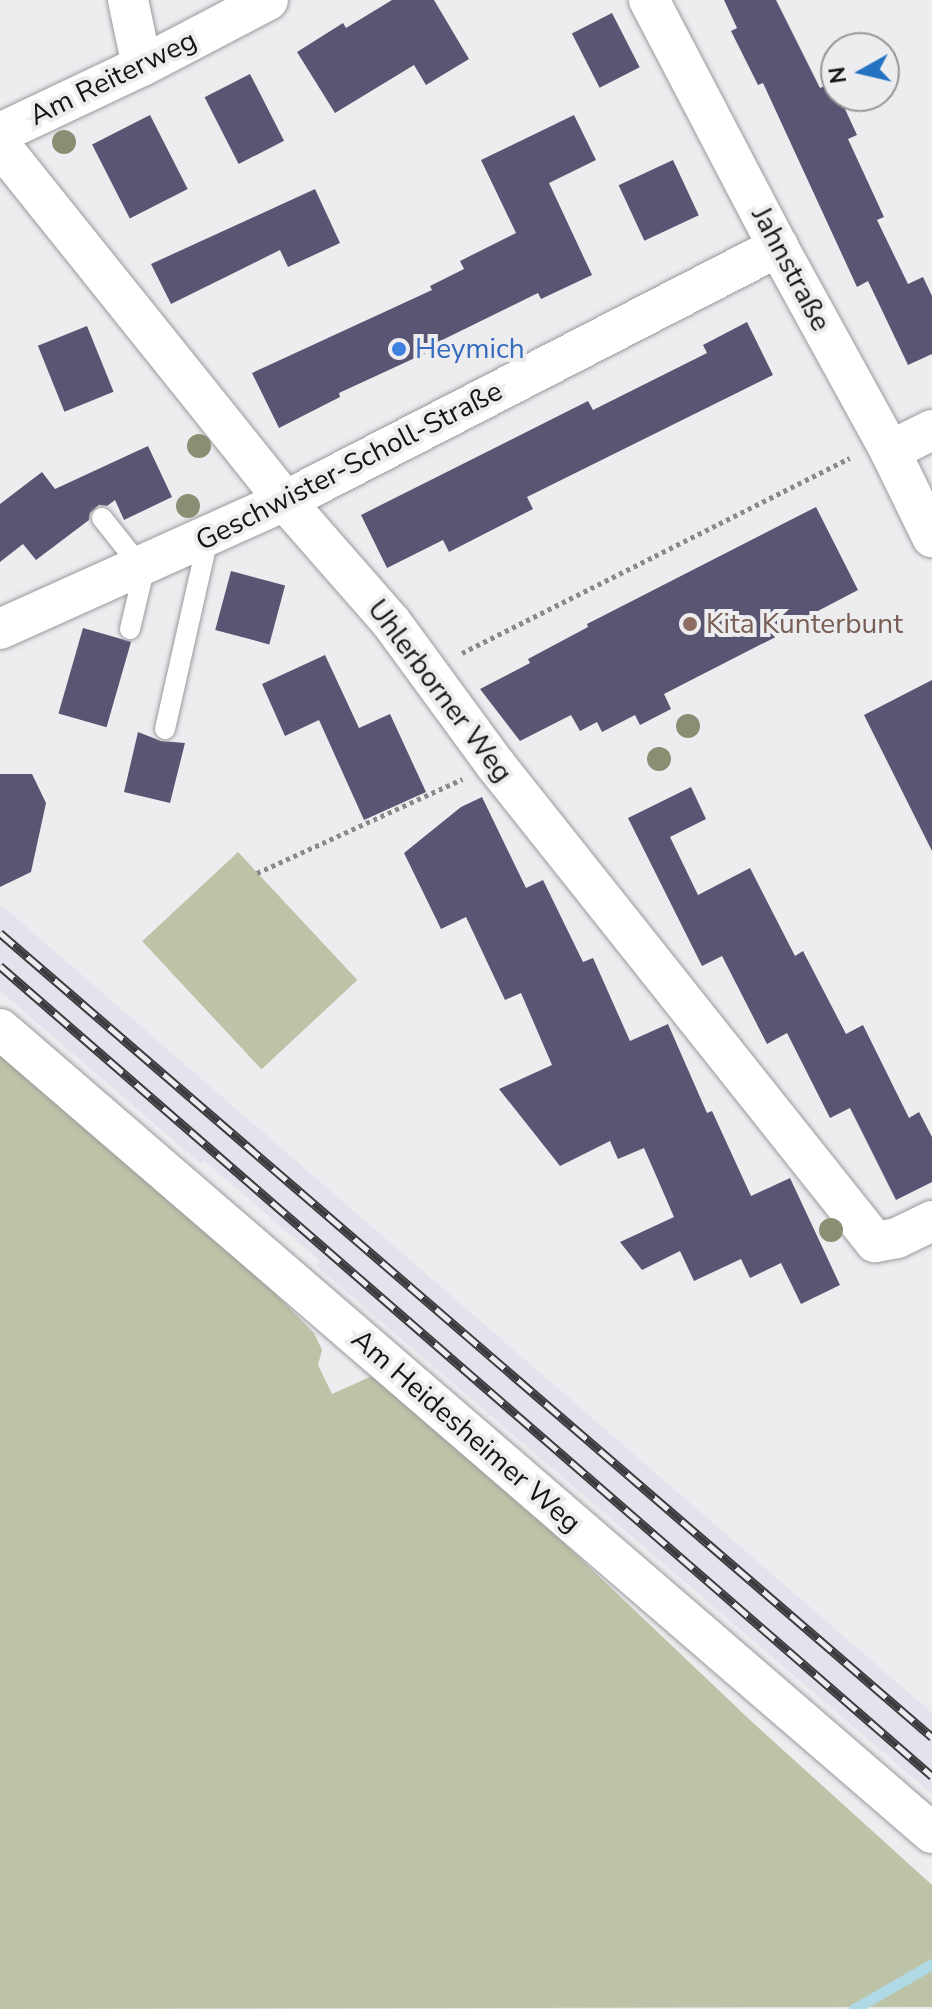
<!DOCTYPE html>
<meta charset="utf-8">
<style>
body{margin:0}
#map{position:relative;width:932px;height:2009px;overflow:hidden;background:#ededf0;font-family:"Nunito Sans",sans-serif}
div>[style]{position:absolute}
.built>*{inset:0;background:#e3e3ee}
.green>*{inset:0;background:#bcc3a6;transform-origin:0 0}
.stream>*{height:11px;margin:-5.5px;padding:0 5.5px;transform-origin:5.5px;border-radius:5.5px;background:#afd9e4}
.building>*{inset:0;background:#595673;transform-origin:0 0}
.path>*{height:5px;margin-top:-2.5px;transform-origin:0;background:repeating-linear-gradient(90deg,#8a8a8c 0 4px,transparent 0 8px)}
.roads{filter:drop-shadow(0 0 2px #9a9a9e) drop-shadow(0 0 2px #9a9a9e)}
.lane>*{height:20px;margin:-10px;padding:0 10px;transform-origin:10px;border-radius:10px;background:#fff}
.street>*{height:40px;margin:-20px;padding:0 20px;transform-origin:20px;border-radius:20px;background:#fff}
.rail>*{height:9px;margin-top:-4.5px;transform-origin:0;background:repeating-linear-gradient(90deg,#ededf0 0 18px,#3c3c3e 0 36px);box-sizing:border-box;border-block:2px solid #3c3c3e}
.trees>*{width:24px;height:24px;margin:-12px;border-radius:50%;background:#8a8f73}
.dots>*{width:22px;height:22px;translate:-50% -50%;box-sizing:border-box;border:4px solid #ededf0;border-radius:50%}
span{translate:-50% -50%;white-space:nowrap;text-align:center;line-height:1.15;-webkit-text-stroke:8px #ededf0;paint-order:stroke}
.street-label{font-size:28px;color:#151516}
.shop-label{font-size:28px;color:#366cbe}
.left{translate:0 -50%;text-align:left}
.education-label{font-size:28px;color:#785e54}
.north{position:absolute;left:820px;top:32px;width:80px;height:80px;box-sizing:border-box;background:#ededf0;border:2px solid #979799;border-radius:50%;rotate:262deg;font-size:22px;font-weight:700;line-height:32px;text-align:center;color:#151516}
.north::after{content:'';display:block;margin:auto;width:28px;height:36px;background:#2473c2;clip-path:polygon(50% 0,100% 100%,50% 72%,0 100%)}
</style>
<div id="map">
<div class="built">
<i style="clip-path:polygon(0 904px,932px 1713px,932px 1794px,316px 1266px,320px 1261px,204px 1160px,201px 1164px,0 991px)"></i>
</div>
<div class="green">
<i style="left:238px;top:852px;width:175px;height:131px;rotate:47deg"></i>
<i style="clip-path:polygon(0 1047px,212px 1229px,314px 1333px,322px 1350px,318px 1365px,332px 1394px,372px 1376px,546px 1526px,750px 1720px,932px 1885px,932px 2007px,0 2009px)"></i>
</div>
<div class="stream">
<i style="left:854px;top:2009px;width:90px;rotate:-30deg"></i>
</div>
<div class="building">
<i style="clip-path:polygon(392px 0,434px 0,469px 59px,426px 85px,414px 65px,335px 113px,297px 52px,343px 23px,346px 28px)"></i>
<i style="clip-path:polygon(724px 0,776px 0,820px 88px,833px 82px,836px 96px,839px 96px,857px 135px,848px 139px,884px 217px,877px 220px,908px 284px,923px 277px,932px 296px,932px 354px,908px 365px,868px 281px,857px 287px,763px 83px,758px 85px,731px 31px,737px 28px)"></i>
<i style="left:612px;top:13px;width:61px;height:45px;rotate:63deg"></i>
<i style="left:250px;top:74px;width:75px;height:51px;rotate:63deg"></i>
<i style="left:150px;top:115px;width:83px;height:65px;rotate:63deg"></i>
<i style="clip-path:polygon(574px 115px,596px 160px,549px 183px,592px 275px,541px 299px,538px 293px,428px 347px,430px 351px,339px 393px,340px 397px,279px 428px,252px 373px,432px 290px,430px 286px,464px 269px,460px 261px,516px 233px,481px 160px)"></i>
<i style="left:673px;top:160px;width:61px;height:60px;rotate:65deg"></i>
<i style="clip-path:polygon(315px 189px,340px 243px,288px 267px,280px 250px,171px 304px,151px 264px)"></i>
<i style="clip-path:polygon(747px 322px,773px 375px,527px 497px,533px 509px,449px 552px,443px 540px,387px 568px,361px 515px,588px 401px,593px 410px,707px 353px,703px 345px)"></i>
<i style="left:87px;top:326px;width:71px;height:53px;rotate:68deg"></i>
<i style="clip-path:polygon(148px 446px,172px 497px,124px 520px,115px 500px,107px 506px,99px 505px,90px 513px,89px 520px,36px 560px,23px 544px,0 562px,0 504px,42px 472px,55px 489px)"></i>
<i style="clip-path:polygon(816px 507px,858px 590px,793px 624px,795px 627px,664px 694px,671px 709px,640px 725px,635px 715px,602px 732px,597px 722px,580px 731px,571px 715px,520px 741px,480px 689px,530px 663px,528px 659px,588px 627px,587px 624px)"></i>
<i style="left:231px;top:571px;width:56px;height:61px;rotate:15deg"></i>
<i style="left:83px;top:628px;width:50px;height:89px;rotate:16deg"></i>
<i style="clip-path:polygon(325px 655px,359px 728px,390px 714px,426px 792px,364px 820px,319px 720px,285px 736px,262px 684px)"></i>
<i style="clip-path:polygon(932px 680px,932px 851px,864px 715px)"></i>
<i style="clip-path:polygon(138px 732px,161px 741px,185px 743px,170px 803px,124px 792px)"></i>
<i style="clip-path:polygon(0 774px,32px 774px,46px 803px,31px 872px,0 887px)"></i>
<i style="clip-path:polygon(691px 787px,706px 819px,670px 837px,698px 895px,750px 868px,795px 956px,803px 951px,846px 1034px,863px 1025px,909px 1118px,919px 1112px,932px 1137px,932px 1182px,896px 1200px,850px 1108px,830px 1118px,787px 1033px,767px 1044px,722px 956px,702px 966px,628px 818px)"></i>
<i style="clip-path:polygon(482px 797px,526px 888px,543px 880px,583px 962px,593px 958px,630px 1041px,668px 1024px,707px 1113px,712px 1111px,751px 1196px,790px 1178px,840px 1285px,801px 1304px,781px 1263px,750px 1278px,741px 1259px,694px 1281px,680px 1251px,642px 1270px,620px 1242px,674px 1217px,644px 1148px,618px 1159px,610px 1141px,560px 1166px,499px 1089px,552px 1065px,521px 993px,505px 1000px,466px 917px,441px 929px,404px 853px,461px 807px)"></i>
</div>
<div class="path">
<i style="left:462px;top:653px;width:434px;rotate:-26.7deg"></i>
<i style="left:257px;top:873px;width:226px;rotate:-24.6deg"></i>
</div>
<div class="roads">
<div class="lane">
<i style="left:102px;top:518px;width:63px;rotate:51.5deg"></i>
<i style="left:130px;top:629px;width:65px;rotate:-76.6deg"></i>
<i style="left:165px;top:729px;width:196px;rotate:-77.3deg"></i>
</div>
<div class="street">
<i style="left:128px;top:0;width:67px;rotate:78deg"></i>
<i style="left:649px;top:0;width:279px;rotate:62.4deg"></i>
<i style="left:778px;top:247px;width:233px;rotate:61.2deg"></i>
<i style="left:890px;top:451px;width:96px;rotate:64deg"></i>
<i style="left:0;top:133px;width:157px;rotate:-25.3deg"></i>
<i style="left:142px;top:66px;width:142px;rotate:-27.6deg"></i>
<i style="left:0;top:145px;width:456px;rotate:51.3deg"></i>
<i style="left:285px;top:501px;width:161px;rotate:48.8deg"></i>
<i style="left:391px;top:622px;width:176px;rotate:53.8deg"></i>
<i style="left:495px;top:764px;width:611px;rotate:51.52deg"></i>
<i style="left:875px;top:1242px;width:22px;rotate:-10deg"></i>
<i style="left:897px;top:1238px;width:39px;rotate:-26deg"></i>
<i style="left:890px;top:451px;width:47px;rotate:-26.6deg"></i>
<i style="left:0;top:629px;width:312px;rotate:-24.2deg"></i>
<i style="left:285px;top:501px;width:555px;rotate:-27.26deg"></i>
<i style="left:0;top:1029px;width:1231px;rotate:40.78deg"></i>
</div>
</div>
<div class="rail">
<i style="left:0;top:933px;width:1231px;rotate:40.78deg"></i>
<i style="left:0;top:966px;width:1235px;rotate:40.99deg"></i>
</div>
<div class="trees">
<i style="left:64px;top:142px"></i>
<i style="left:199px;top:446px"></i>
<i style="left:188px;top:506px"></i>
<i style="left:688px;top:726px"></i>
<i style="left:659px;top:759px"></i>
<i style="left:831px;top:1230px"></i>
</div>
<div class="dots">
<i style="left:399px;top:349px;background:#3f7fe0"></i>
<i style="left:690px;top:624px;background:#8d6e63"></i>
</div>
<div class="street-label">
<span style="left:113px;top:78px;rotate:-26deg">Am Reiterweg</span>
<span style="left:791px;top:269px;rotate:62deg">Jahnstraße</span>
<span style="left:349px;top:466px;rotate:-27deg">Geschwister-Scholl-Straße</span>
<span style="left:440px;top:691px;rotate:53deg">Uhlerborner Weg</span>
<span style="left:466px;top:1431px;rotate:41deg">Am Heidesheimer Weg</span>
</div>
<div class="shop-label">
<span class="left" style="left:415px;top:349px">Heymich</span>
</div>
<div class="education-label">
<span class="left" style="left:706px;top:624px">Kita Kunterbunt</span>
</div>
<div class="north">N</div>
</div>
